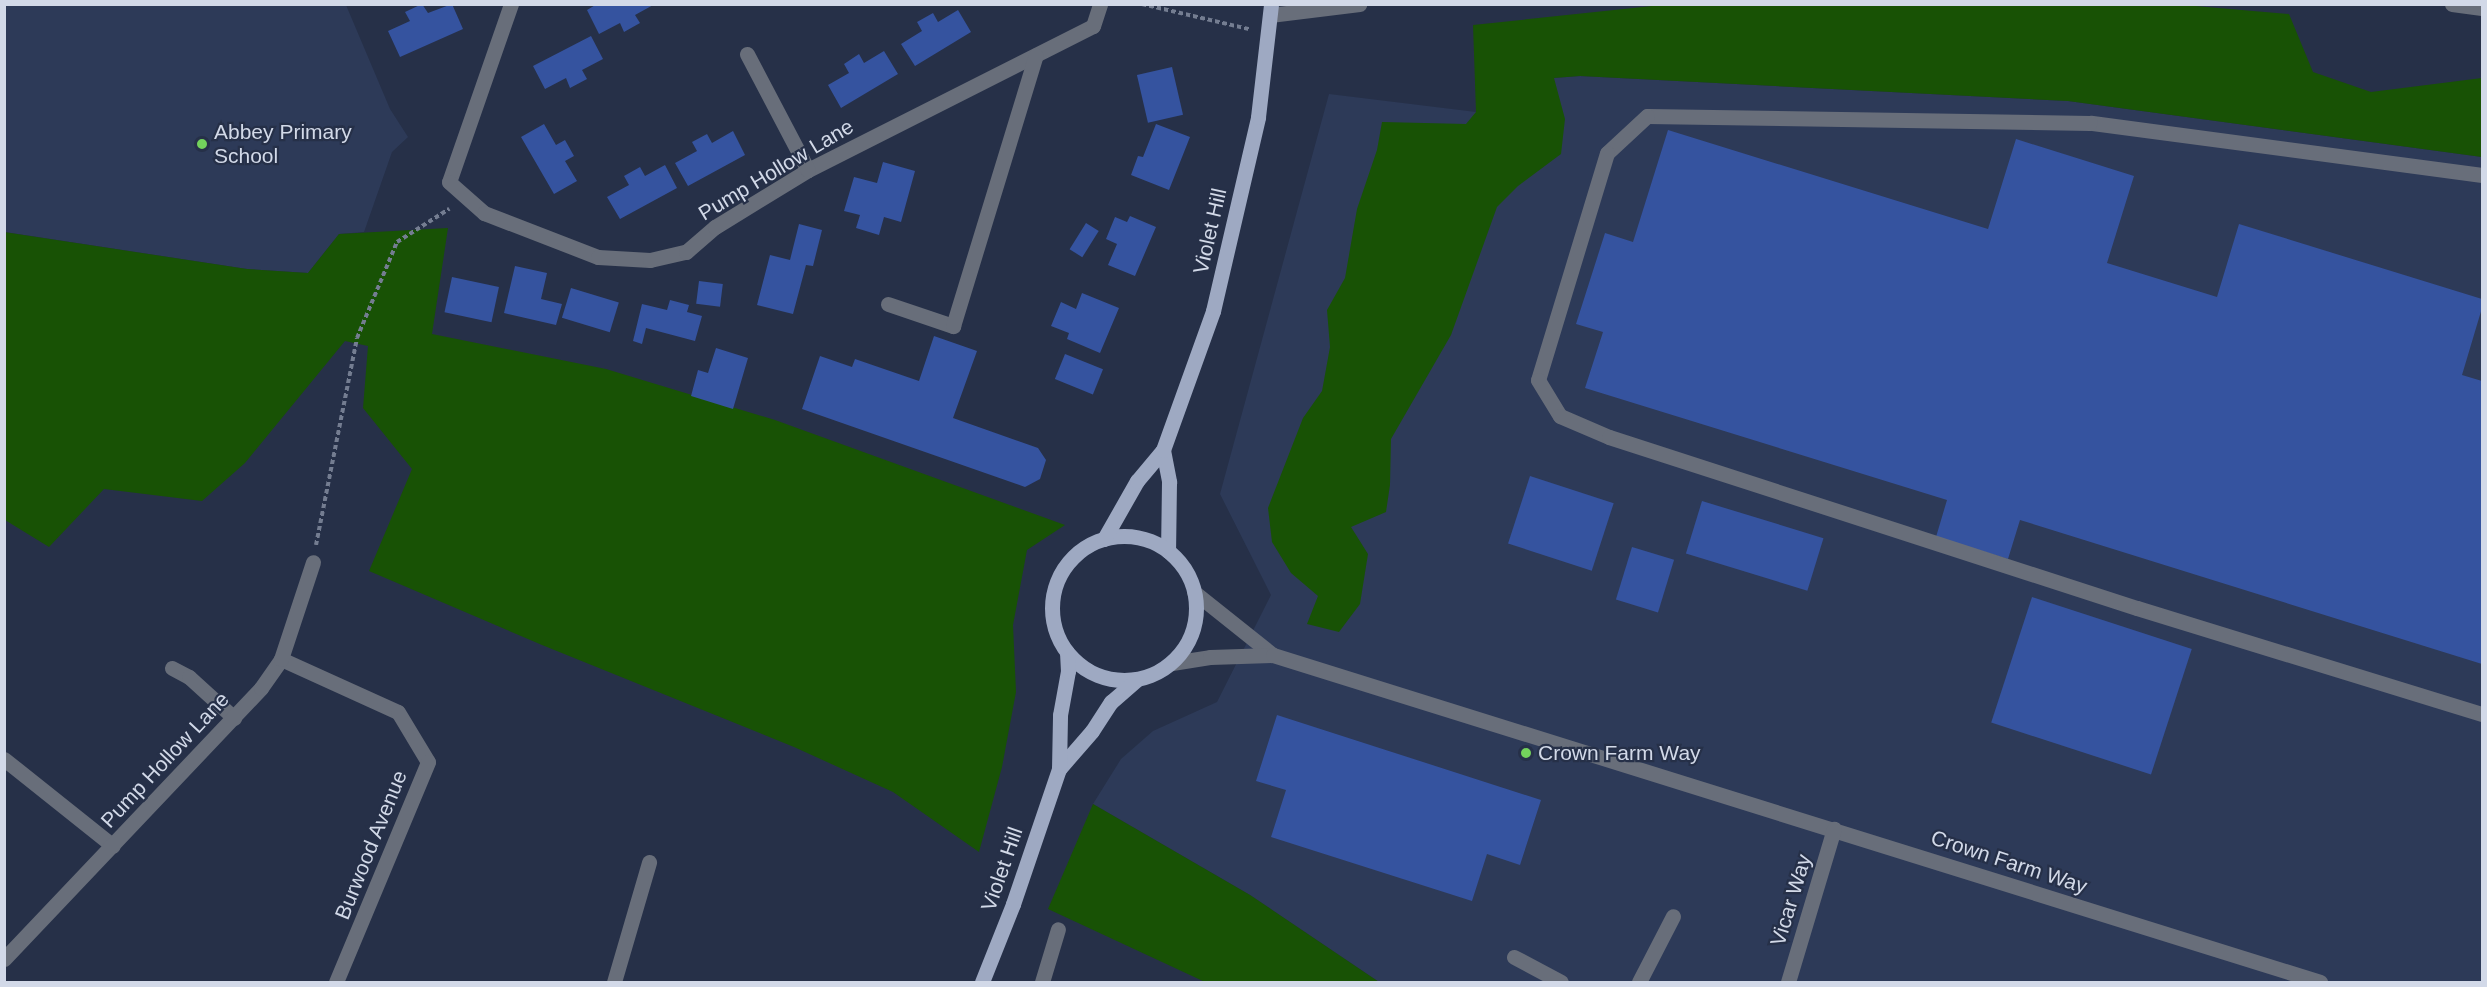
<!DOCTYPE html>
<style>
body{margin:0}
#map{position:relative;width:2487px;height:987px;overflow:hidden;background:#263048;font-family:Arial,sans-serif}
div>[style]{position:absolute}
.built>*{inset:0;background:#2d3a58}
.green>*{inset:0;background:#185205}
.building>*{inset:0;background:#35539f;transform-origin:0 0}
.path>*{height:4px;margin-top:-2px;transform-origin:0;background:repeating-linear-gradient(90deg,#747d91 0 4.5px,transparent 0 7.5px)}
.minor>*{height:15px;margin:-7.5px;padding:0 7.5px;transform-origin:7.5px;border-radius:7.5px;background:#686e7a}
.major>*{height:15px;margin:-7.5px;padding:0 7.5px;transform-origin:7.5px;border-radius:7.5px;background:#9ea9c2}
.major>.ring{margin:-7.5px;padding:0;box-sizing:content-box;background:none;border:15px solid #9ea9c2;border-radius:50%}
.dots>*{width:16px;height:16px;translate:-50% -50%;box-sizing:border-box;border:3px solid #263048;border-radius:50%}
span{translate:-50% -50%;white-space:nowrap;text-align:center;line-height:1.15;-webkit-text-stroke:4.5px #263048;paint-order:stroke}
.poi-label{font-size:21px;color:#d2d9e8}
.left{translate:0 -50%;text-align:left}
.street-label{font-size:21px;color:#d2d9e8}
.frame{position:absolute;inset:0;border:6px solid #d2d9e8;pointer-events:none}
</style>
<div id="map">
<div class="built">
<i style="clip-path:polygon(5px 5px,346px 5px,390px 109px,408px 137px,392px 152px,364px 232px,339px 234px,308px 273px,247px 269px,5px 232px)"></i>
<i style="clip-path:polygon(1580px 76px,2068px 101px,2482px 157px,2482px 982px,1379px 982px,1250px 895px,1093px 804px,1121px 759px,1153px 731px,1217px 702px,1271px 595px,1220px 494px,1329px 94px,1476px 112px,1553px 78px)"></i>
</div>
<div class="green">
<i style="clip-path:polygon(1671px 4px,2172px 4px,2289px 14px,2313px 72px,2371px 92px,2482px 78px,2482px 157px,2068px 101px,1580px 76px,1554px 78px,1565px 119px,1561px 154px,1518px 186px,1497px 207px,1451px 335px,1391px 439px,1390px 485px,1386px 512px,1351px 527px,1368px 554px,1360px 604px,1339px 632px,1307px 624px,1318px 596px,1291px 573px,1272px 542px,1268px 508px,1303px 418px,1322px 391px,1330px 347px,1327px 310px,1345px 278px,1357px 209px,1377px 150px,1382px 122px,1466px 124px,1476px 112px,1473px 25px)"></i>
<i style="clip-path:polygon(448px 228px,432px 334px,606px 369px,775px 420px,1065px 525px,1027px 550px,1013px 625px,1016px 692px,1002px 767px,979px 852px,893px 792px,794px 747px,542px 645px,369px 571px,412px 469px,363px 408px,368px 346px,345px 341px,245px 463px,202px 501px,104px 489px,49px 547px,5px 520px,4px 232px,247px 269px,308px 273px,339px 234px)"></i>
<i style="clip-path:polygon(1093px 804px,1250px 895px,1379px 982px,1205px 982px,1048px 909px)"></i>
</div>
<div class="building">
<i style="clip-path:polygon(422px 4px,428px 13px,452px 4px,463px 29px,400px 57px,388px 31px,410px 21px,405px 12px)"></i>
<i style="clip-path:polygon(597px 4px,655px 4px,635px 15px,640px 23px,624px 32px,620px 23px,599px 34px,587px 10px)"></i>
<i style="clip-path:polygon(958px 10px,971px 32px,915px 66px,901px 44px,922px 31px,917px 22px,933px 13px,938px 22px)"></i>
<i style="clip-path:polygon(591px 36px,603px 59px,582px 70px,587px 79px,570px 88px,566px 78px,545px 89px,533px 66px)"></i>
<i style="clip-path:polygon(884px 51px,898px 74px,841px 108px,828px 85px,849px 73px,844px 64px,859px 54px,864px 63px)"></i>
<i style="left:1172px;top:67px;width:49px;height:36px;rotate:77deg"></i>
<i style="clip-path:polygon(544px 124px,556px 145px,565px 140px,574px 156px,565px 161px,577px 181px,554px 194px,521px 137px)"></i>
<i style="clip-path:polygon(1156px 124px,1190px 137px,1169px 190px,1131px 175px,1138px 156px,1143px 157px)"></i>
<i style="clip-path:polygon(1668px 130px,1988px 229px,2016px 139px,2134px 176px,2107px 263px,2217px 297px,2239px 224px,2482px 299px,2482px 308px,2462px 375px,2482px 381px,2482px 664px,2020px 520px,2008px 559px,1936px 537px,1947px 500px,1585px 388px,1603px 332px,1576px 324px,1605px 233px,1633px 242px)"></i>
<i style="clip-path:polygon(733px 131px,745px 155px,688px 186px,675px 163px,697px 151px,692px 142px,707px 134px,712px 143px)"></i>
<i style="clip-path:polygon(883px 162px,915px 171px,901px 222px,884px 217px,879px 235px,856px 228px,860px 215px,844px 211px,854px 177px,877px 183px)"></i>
<i style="clip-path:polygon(665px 165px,677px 188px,620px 219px,607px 197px,629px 185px,624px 176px,640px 167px,645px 176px)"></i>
<i style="clip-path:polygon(1130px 216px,1156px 227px,1135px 276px,1108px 265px,1117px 244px,1106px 239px,1115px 217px,1127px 222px)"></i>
<i style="left:1086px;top:223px;width:15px;height:31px;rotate:32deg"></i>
<i style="clip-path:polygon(799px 224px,822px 230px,813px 266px,806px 265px,793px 314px,757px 305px,770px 255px,790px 260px)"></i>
<i style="clip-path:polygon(515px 266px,547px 273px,541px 299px,562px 304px,556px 325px,504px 313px)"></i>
<i style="left:452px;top:277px;width:48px;height:36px;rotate:12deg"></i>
<i style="left:699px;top:281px;width:24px;height:23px;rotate:7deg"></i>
<i style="left:571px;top:288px;width:50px;height:31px;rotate:17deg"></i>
<i style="clip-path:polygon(1082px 293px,1119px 308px,1100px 353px,1067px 339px,1069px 333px,1051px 326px,1061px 302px,1076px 309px)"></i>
<i style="clip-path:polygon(670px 300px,689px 305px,687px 312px,702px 316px,695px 341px,646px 328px,642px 344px,633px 341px,642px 304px,667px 310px)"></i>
<i style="clip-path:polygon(934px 336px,977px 351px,953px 418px,1038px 448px,1046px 460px,1040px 479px,1025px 487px,802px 409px,820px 356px,852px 367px,855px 359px,919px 381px)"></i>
<i style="clip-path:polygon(716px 348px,748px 358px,733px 409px,691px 396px,698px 370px,708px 373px)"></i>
<i style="left:1065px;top:354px;width:41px;height:27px;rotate:22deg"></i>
<i style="left:1530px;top:476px;width:88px;height:71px;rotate:18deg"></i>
<i style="left:1702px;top:501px;width:127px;height:55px;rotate:17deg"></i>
<i style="left:1632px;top:547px;width:44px;height:55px;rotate:17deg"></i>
<i style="left:2032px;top:597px;width:168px;height:132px;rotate:18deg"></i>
<i style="clip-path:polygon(1277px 715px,1541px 800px,1520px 865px,1487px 854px,1472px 901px,1271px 837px,1286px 790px,1256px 781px)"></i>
</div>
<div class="path">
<i style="left:1142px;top:4px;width:110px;rotate:13.2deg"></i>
<i style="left:316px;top:545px;width:211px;rotate:-78.8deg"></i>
<i style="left:357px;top:338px;width:104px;rotate:-67.4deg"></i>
<i style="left:397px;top:242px;width:62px;rotate:-32.4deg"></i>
</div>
<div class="minor">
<i style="left:511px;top:4px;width:188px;rotate:109.2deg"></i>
<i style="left:449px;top:182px;width:47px;rotate:41.5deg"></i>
<i style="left:484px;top:213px;width:122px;rotate:21.1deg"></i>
<i style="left:598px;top:257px;width:52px;rotate:3.3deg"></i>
<i style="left:650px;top:260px;width:37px;rotate:-13deg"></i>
<i style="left:686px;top:252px;width:38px;rotate:-41deg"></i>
<i style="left:715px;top:227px;width:109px;rotate:-31.5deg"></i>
<i style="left:808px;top:170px;width:319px;rotate:-26.8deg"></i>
<i style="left:1093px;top:26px;width:23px;rotate:-72deg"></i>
<i style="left:2452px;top:4px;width:30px;rotate:8deg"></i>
<i style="left:1270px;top:15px;width:90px;rotate:-7deg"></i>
<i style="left:747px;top:54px;width:131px;rotate:62.3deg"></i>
<i style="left:2482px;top:175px;width:395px;rotate:-172.4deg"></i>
<i style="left:2090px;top:123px;width:443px;rotate:-179.1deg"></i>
<i style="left:1647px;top:116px;width:54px;rotate:137.2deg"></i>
<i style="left:1607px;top:153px;width:237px;rotate:106.9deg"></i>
<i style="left:1538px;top:380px;width:42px;rotate:58.6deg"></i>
<i style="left:1560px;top:416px;width:53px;rotate:23.2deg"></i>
<i style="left:1609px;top:437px;width:555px;rotate:17.95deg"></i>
<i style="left:2137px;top:608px;width:361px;rotate:17.1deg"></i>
<i style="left:888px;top:304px;width:69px;rotate:18.7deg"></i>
<i style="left:953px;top:326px;width:283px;rotate:-73deg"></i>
<i style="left:1194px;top:592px;width:101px;rotate:38.6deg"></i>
<i style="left:281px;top:659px;width:128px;rotate:24.4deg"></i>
<i style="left:398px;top:712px;width:58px;rotate:59deg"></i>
<i style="left:428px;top:762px;width:238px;rotate:112.7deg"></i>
<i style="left:1172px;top:663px;width:38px;rotate:-9deg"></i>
<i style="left:1210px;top:657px;width:63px;rotate:-1.8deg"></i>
<i style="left:1273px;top:655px;width:1097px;rotate:17.34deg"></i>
<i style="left:172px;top:668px;width:19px;rotate:28deg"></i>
<i style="left:189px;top:677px;width:61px;rotate:42.3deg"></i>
<i style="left:4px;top:759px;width:139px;rotate:38.6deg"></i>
<i style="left:1514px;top:957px;width:53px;rotate:28deg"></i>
<i style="left:4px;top:959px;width:373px;rotate:-46.5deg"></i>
<i style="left:261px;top:688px;width:35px;rotate:-55deg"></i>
<i style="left:281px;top:659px;width:102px;rotate:-71.7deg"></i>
<i style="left:614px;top:982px;width:125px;rotate:-73.7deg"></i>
<i style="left:1042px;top:982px;width:55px;rotate:-73.2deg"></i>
<i style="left:1639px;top:982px;width:74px;rotate:-62.7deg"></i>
<i style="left:1788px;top:982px;width:160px;rotate:-73.3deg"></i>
</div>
<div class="major">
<i style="left:1163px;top:450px;width:33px;rotate:79deg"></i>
<i style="left:1169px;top:482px;width:69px;rotate:90.8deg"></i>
<i class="ring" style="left:1052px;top:536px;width:129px;height:129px"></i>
<i style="left:1104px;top:539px;width:67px;rotate:-60.4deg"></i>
<i style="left:1137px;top:481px;width:40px;rotate:-50deg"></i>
<i style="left:1163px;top:450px;width:148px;rotate:-70.2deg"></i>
<i style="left:1213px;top:311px;width:199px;rotate:-76.9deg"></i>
<i style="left:1258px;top:117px;width:114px;rotate:-83.4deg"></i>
<i style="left:1059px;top:769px;width:50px;rotate:-49deg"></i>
<i style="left:1092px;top:731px;width:35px;rotate:-57deg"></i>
<i style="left:1111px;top:702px;width:33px;rotate:-41deg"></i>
<i style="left:982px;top:982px;width:84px;rotate:-68.3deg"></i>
<i style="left:1013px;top:904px;width:143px;rotate:-71.2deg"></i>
<i style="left:1059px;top:769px;width:54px;rotate:-88.9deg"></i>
<i style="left:1060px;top:715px;width:45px;rotate:-79.7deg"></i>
<i style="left:1068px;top:671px;width:19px;rotate:-93deg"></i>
</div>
<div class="dots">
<i style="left:202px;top:144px;background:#73d25c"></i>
<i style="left:1526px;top:753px;background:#73d25c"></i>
</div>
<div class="poi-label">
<span class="left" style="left:214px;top:144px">Abbey Primary<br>School</span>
<span class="left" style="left:1538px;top:753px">Crown Farm Way</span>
</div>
<div class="street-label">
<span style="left:776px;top:170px;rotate:-31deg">Pump Hollow Lane</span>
<span style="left:1210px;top:231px;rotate:-77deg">Violet Hill</span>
<span style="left:165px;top:760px;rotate:-47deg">Pump Hollow Lane</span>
<span style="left:371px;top:845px;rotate:-68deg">Burwood Avenue</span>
<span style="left:2009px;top:862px;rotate:18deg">Crown Farm Way</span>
<span style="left:1002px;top:869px;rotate:-71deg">Violet Hill</span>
<span style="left:1791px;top:900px;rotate:-73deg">Vicar Way</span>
</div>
<div class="frame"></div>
</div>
